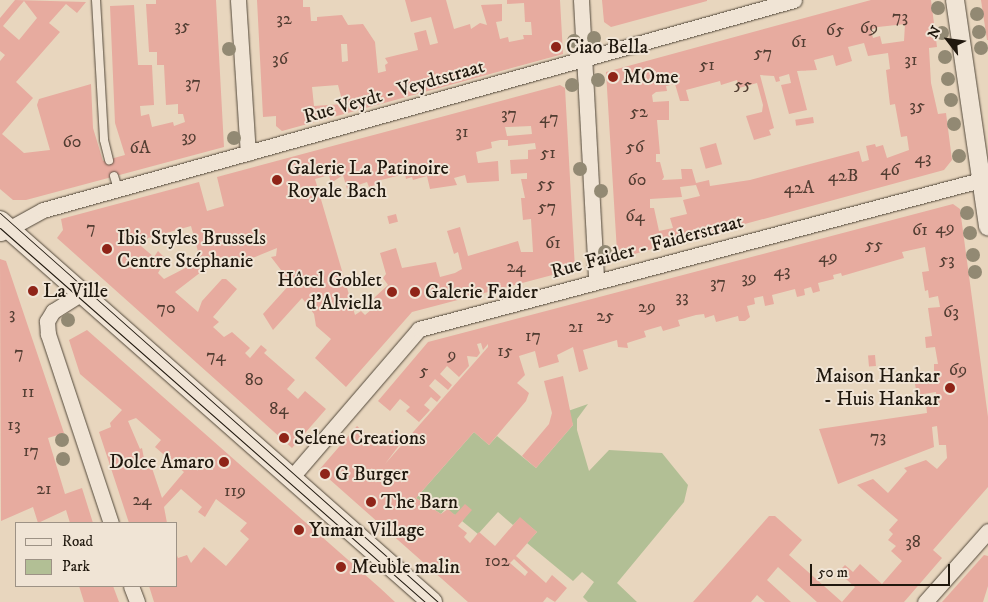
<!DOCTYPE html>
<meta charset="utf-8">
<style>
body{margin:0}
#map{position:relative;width:988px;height:602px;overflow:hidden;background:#e8d6be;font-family:"IM FELL DW Pica",serif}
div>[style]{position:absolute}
.green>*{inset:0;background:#b2bf95}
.building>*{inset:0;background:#e7ab9f;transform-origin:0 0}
.roads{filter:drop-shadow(0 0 1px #52483a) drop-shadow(0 0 1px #52483a)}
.service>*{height:8px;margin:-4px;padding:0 4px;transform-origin:4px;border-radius:4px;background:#f0e4d5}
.minor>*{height:15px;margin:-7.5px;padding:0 7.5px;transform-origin:7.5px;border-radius:7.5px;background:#f0e4d5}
.tertiary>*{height:18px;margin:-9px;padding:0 9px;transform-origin:9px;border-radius:9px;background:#f0e4d5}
.secondary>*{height:20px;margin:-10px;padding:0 10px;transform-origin:10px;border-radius:10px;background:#f0e4d5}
.tram>*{height:1px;margin:-0.5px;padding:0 0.5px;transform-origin:0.5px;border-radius:0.5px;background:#20180e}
.trees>*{width:14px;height:14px;margin:-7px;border-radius:50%;background:#928973}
.dots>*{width:14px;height:14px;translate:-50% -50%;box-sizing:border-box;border:2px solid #f0e4d5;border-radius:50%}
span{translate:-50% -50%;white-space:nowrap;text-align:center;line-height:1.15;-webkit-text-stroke:4px #f0e4d5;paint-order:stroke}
.number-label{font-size:18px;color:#523d32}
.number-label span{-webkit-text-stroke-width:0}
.poi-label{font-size:20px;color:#20180e}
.left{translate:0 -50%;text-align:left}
.right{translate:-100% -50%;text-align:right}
.street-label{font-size:20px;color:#20180e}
.legend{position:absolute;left:15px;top:522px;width:162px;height:65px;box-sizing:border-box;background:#f0e4d5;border:1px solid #9d9285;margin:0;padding:6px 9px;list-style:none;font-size:15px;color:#20180e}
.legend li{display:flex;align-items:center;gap:10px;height:25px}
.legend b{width:25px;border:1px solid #9d9285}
.north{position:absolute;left:923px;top:15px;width:50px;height:50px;-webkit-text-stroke:4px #f0e4d5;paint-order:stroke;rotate:300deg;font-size:14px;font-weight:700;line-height:20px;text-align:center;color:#20180e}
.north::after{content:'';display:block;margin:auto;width:18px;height:22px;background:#20180e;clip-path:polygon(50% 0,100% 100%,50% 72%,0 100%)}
.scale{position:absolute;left:810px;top:564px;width:140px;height:22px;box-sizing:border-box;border:2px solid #20180e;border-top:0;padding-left:6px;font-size:15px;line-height:18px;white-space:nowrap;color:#20180e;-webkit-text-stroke:4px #f0e4d5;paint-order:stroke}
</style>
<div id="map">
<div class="green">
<i style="clip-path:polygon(588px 404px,577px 419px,577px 430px,589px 471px,609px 450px,662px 453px,688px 485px,684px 502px,617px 583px,637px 602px,588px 602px,583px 597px,594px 582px,582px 572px,573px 581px,527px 543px,537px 532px,520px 518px,513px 525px,498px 512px,478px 534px,462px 521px,471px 510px,455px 515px,445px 509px,441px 514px,416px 498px,474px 432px,489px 445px,497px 436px,536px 468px,573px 425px,568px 411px)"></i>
</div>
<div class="building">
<i style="clip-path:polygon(evenodd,15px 0,86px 2px,77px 13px,66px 4px,49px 23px,60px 32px,16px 82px,33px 98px,2px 134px,24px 153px,50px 150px,37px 105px,39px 99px,91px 84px,93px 128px,103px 161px,125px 155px,115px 123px,110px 6px,134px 5px,138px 65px,152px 65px,154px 105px,140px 106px,141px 116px,149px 114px,152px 127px,173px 122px,174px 126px,185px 122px,183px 114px,178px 114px,178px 104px,166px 105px,164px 65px,157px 65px,157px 52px,149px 52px,146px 4px,156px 4px,156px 0,216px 0,224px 147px,26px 200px,13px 200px,0 189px,0 61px,5px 55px,0 51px,0 18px,15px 0,24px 1px,37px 18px,19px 40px,3px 26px,24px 1px)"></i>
<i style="clip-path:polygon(evenodd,257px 0,303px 0,303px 7px,310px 7px,311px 21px,317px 21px,317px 17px,342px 15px,348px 25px,363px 24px,375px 42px,378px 73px,386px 71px,385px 65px,388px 63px,385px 58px,418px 50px,414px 33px,426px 30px,430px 45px,438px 43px,431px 17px,411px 22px,405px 0,446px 0,454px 29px,470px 24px,471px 29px,480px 23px,487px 25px,481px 5px,502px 4px,502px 21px,496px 22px,500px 39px,508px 37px,509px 42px,524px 39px,523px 35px,532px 35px,531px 22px,525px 22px,524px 3px,507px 4px,507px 0,560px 0,563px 54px,282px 131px,276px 126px,276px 116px,263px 117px,257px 0,341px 44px,347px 44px,348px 61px,342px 62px,341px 44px,257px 0,338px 85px,343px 104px,314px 106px,312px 87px,338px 85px)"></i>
<i style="clip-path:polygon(602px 0,707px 0,707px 1px,611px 27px,604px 22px)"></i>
<i style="clip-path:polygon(evenodd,871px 0,931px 0,937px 47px,929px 48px,931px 83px,938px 114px,946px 113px,952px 160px,944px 170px,664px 246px,659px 234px,659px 247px,624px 257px,617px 252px,606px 72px,871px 0,905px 24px,904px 41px,882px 44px,880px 36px,873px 38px,871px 30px,878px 27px,905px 24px,871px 0,864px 43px,868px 56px,888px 53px,890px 69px,886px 70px,890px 105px,895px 104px,901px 137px,907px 136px,909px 150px,887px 158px,883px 145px,876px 147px,875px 144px,866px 146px,869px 160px,862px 162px,859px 151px,750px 180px,710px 186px,709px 180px,696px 183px,692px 169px,681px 169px,682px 179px,662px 180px,664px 177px,660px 162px,656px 162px,656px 154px,660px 154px,657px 120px,669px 120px,669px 101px,653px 102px,652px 95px,656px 92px,667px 91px,666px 86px,675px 84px,680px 101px,689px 101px,686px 90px,720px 81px,721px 85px,737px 80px,739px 88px,757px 83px,763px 105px,762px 112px,746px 116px,754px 140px,771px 135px,769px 130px,774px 128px,760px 75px,774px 76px,776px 82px,780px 81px,779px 77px,789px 74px,791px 83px,781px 85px,789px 114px,807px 110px,797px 71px,817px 70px,814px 60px,833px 55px,836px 66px,852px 61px,848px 47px,864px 43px,871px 0,696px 185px,700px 196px,683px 200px,687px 214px,670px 218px,673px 228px,659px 231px,654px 208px,650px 208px,650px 199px,682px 197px,680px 187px,696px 185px)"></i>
<i style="clip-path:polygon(981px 0,988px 0,988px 40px,987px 40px)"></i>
<i style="clip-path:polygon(evenodd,560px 85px,565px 88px,575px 269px,412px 312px,346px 387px,315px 358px,331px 339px,316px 326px,314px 314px,302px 298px,273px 330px,263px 314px,291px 283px,271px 257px,276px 256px,277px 248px,228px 268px,224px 260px,202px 266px,191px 226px,148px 238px,141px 246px,154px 257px,158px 251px,166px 259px,158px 273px,164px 279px,197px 262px,201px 272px,175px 292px,198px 312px,202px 301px,222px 279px,226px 279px,237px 289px,213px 317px,219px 322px,213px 327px,224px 337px,232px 332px,250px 348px,245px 353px,250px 358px,261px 345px,267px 350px,264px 353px,295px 380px,287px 389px,298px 399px,305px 391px,326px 409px,292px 448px,57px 238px,63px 230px,61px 219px,199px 182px,207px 211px,224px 206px,217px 177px,560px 85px,531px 126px,532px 134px,507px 136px,505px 127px,531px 126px,560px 85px,500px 140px,508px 140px,508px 146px,535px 143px,536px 149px,528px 150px,528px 159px,510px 160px,511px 174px,527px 173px,527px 179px,521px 179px,525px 198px,521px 198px,523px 220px,531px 219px,533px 252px,521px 252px,518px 241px,468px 256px,460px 227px,447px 231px,454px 254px,458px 252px,462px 269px,455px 273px,440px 277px,436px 262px,402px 268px,396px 248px,380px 253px,386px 274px,383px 278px,388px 285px,375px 297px,371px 310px,365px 315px,361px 311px,355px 315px,315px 179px,329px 175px,331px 183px,343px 175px,347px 189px,367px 182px,369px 187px,378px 184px,377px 181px,405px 174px,406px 179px,412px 177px,413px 180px,427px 176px,430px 189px,457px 185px,454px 178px,465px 175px,467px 183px,499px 181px,498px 161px,478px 163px,476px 152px,492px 148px,491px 142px,500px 140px)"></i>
<i style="left:813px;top:117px;width:6px;height:18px;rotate:81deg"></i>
<i style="left:716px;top:143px;width:22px;height:17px;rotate:74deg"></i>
<i style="clip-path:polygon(evenodd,953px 204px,960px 209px,988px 417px,988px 487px,933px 550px,942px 558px,904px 602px,817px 602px,778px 567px,767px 580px,791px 602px,765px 602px,757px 595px,751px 602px,693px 602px,769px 516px,775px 516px,802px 540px,789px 555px,842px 602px,855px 587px,838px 572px,845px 565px,853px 572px,860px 564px,882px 584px,902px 561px,891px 551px,896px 546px,888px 540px,893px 534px,889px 530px,898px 520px,857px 485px,873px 479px,888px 493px,907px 471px,904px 468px,926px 460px,937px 469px,947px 458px,946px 445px,939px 445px,937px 426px,932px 427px,934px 447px,838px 484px,819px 429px,927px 413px,926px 404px,937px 403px,936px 392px,917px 395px,915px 384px,934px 381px,934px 364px,938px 364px,935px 347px,926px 348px,925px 337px,932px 336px,928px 308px,940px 307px,938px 296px,929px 298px,928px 290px,925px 291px,922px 272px,929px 271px,925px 247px,902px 252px,904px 258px,842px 276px,841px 273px,833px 275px,834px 279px,818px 283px,820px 291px,813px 293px,811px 287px,804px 289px,805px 295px,797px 297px,795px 289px,772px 295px,774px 304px,765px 306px,763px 296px,754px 298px,755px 304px,747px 306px,750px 317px,745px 321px,739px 321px,738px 316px,716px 322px,714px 315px,705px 318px,704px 314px,696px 315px,678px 320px,680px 326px,663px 331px,661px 326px,644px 331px,646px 337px,627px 343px,628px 348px,618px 347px,617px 340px,583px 350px,588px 369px,579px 372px,573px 347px,557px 355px,559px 362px,539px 368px,535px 351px,519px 356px,525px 375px,517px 383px,529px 393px,526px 401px,489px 445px,474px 432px,416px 498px,441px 514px,448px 509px,455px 515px,465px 504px,472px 510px,458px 526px,467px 533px,464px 537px,470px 543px,479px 532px,495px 546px,520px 517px,537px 532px,516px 556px,546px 583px,552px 575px,567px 588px,555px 602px,547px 597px,543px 602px,468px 602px,319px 470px,357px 426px,379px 446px,393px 430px,404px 439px,385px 464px,488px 347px,488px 344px,483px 350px,481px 343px,477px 344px,480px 353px,477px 357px,467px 356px,469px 366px,459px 377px,447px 366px,440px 374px,452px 385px,448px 390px,435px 379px,429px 386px,441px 397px,437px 402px,431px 397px,424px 405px,430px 410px,419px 422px,406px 411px,410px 407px,400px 399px,390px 411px,378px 401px,428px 342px,953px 204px,514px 559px,528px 572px,525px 576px,510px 563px,514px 559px)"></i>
<i style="left:396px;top:214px;width:8px;height:9px;rotate:76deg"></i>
<i style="clip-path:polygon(0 259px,6px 261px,64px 433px,48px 438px,65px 494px,82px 488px,93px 523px,70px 523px,66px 510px,38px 523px,33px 507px,1px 521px)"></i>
<i style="clip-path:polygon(evenodd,87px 330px,380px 588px,395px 602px,154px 602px,149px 586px,176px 586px,176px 553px,178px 558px,187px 555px,191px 563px,204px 547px,226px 566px,249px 539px,240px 531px,247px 523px,216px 499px,205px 517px,198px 512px,202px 507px,181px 489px,164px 507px,167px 523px,129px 523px,99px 432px,111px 427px,110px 423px,122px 410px,80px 374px,69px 340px,87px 330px,136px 418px,161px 440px,155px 447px,184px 472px,162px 498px,150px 462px,145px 464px,142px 448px,140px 449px,128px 421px,136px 418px)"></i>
<i style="left:875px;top:355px;width:11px;height:7px;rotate:85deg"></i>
<i style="clip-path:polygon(563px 376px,573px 425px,536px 468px,522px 456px,549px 424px,552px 413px,544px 381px)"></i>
<i style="clip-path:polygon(984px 555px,988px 556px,988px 586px,983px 602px,942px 602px)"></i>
<i style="clip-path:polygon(79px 586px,113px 586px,119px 602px,84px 602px)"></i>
</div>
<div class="roads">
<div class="service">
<i style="left:96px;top:0;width:140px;rotate:86.7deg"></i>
<i style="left:104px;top:140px;width:21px;rotate:76deg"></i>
<i style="left:114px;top:176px;width:14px;rotate:73deg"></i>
</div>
<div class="minor">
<i style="left:238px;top:0;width:153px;rotate:86.3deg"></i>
<i style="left:581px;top:0;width:280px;rotate:86.9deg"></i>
<i style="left:1px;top:233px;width:48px;rotate:-28.7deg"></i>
<i style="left:43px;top:210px;width:780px;rotate:-15.62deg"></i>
<i style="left:82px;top:293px;width:34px;rotate:148deg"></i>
<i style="left:53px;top:311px;width:12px;rotate:121deg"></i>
<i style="left:47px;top:321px;width:13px;rotate:86deg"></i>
<i style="left:48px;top:334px;width:199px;rotate:71.6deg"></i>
<i style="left:291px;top:478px;width:196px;rotate:-49.3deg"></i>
<i style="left:419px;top:329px;width:589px;rotate:-14.86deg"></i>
<i style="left:131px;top:586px;width:17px;rotate:69deg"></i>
<i style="left:925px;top:602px;width:95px;rotate:-48.4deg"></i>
</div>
<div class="tertiary">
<i style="left:955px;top:0;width:229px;rotate:81.7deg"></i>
</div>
<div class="secondary">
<i style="left:0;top:221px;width:576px;rotate:41.41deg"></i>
</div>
</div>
<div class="tram">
<i style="left:0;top:213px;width:586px;rotate:41.61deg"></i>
<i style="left:0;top:228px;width:566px;rotate:41.35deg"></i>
</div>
<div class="trees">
<i style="left:938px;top:8px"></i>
<i style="left:977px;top:14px"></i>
<i style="left:979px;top:32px"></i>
<i style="left:942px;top:33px"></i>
<i style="left:594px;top:38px"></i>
<i style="left:574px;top:41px"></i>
<i style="left:981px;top:48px"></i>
<i style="left:229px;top:49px"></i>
<i style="left:945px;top:57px"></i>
<i style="left:948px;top:79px"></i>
<i style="left:598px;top:80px"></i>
<i style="left:572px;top:85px"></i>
<i style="left:951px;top:100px"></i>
<i style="left:954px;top:124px"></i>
<i style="left:234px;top:138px"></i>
<i style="left:959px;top:156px"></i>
<i style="left:580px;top:169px"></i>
<i style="left:601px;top:191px"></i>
<i style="left:967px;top:213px"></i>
<i style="left:970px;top:233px"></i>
<i style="left:605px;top:252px"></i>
<i style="left:973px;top:255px"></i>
<i style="left:975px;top:272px"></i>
<i style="left:68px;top:320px"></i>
<i style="left:62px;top:440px"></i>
<i style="left:63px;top:459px"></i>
</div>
<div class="dots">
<i style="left:556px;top:47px;background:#8f2418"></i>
<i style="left:613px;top:77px;background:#8f2418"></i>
<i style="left:277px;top:180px;background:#8f2418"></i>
<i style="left:107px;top:249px;background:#8f2418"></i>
<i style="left:33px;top:291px;background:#8f2418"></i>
<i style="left:392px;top:292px;background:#8f2418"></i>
<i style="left:415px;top:292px;background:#8f2418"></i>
<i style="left:950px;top:388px;background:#8f2418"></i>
<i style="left:284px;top:438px;background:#8f2418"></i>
<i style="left:224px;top:462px;background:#8f2418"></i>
<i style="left:325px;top:474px;background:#8f2418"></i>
<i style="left:371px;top:502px;background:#8f2418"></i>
<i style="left:299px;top:530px;background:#8f2418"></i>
<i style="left:341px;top:567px;background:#8f2418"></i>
</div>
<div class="number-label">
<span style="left:900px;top:17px">73</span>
<span style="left:284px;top:19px">32</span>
<span style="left:182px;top:26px">35</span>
<span style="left:869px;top:28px">69</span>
<span style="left:835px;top:30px">65</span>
<span style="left:799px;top:42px">61</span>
<span style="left:763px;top:53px">57</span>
<span style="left:280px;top:59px">36</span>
<span style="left:911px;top:60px">31</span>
<span style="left:707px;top:65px">51</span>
<span style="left:193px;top:83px">37</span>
<span style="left:743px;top:85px">55</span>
<span style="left:917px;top:106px">35</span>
<span style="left:639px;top:112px">52</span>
<span style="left:509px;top:114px">37</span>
<span style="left:549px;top:118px">47</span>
<span style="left:462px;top:132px">31</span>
<span style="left:189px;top:137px">39</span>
<span style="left:72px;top:142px">60</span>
<span style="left:635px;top:147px">56</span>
<span style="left:140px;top:148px">6A</span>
<span style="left:548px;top:153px">51</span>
<span style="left:923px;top:158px">43</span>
<span style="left:890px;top:170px">46</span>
<span style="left:843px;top:176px">42B</span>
<span style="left:637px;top:180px">60</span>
<span style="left:546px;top:184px">55</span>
<span style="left:799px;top:188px">42A</span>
<span style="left:547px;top:207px">57</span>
<span style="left:635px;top:216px">64</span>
<span style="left:91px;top:228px">7</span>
<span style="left:945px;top:228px">49</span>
<span style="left:920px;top:230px">61</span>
<span style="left:553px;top:243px">61</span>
<span style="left:874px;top:245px">55</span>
<span style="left:828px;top:257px">49</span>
<span style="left:947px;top:260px">53</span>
<span style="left:516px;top:267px">24</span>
<span style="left:782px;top:271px">43</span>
<span style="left:749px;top:278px">39</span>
<span style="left:718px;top:283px">37</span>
<span style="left:682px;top:297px">33</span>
<span style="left:647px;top:307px">29</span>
<span style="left:166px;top:308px">70</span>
<span style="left:951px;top:312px">63</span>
<span style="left:12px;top:314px">3</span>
<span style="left:605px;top:316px">25</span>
<span style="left:576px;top:327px">21</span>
<span style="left:533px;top:336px">17</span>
<span style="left:505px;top:351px">15</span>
<span style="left:19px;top:353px">7</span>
<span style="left:452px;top:355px">9</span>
<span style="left:216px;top:356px">74</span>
<span style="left:958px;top:370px">69</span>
<span style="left:424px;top:371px">5</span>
<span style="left:254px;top:380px">80</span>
<span style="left:28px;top:392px">11</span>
<span style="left:279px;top:409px">84</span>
<span style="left:14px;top:425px">13</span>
<span style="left:878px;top:437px">73</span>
<span style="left:31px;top:451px">17</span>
<span style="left:44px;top:489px">21</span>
<span style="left:235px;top:491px">119</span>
<span style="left:142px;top:500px">24</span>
<span style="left:913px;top:542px">38</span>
<span style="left:497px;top:561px">102</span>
</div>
<div class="poi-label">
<span class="left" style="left:566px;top:47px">Ciao Bella</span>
<span class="left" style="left:623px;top:77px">MOme</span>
<span class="left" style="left:287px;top:180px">Galerie La Patinoire<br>Royale Bach</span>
<span class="left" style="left:117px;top:250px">Ibis Styles Brussels<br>Centre Stéphanie</span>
<span class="right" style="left:382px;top:292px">Hôtel Goblet<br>d'Alviella</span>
<span class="left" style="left:43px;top:291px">La Ville</span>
<span class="left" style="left:425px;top:292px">Galerie Faider</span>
<span class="right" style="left:940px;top:388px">Maison Hankar<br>- Huis Hankar</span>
<span class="left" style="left:294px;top:438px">Selene Creations</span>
<span class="right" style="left:214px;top:462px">Dolce Amaro</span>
<span class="left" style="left:335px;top:474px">G Burger</span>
<span class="left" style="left:381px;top:502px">The Barn</span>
<span class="left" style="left:309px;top:530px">Yuman Village</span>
<span class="left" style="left:351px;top:567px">Meuble malin</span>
</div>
<div class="street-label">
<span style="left:394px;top:92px;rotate:-16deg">Rue Veydt - Veydtstraat</span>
<span style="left:647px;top:247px;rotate:-15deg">Rue Faider - Faiderstraat</span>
</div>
<ul class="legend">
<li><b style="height:6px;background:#f0e4d5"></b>Road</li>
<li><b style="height:14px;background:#b2bf95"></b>Park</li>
</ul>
<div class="north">N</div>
<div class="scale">50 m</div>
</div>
